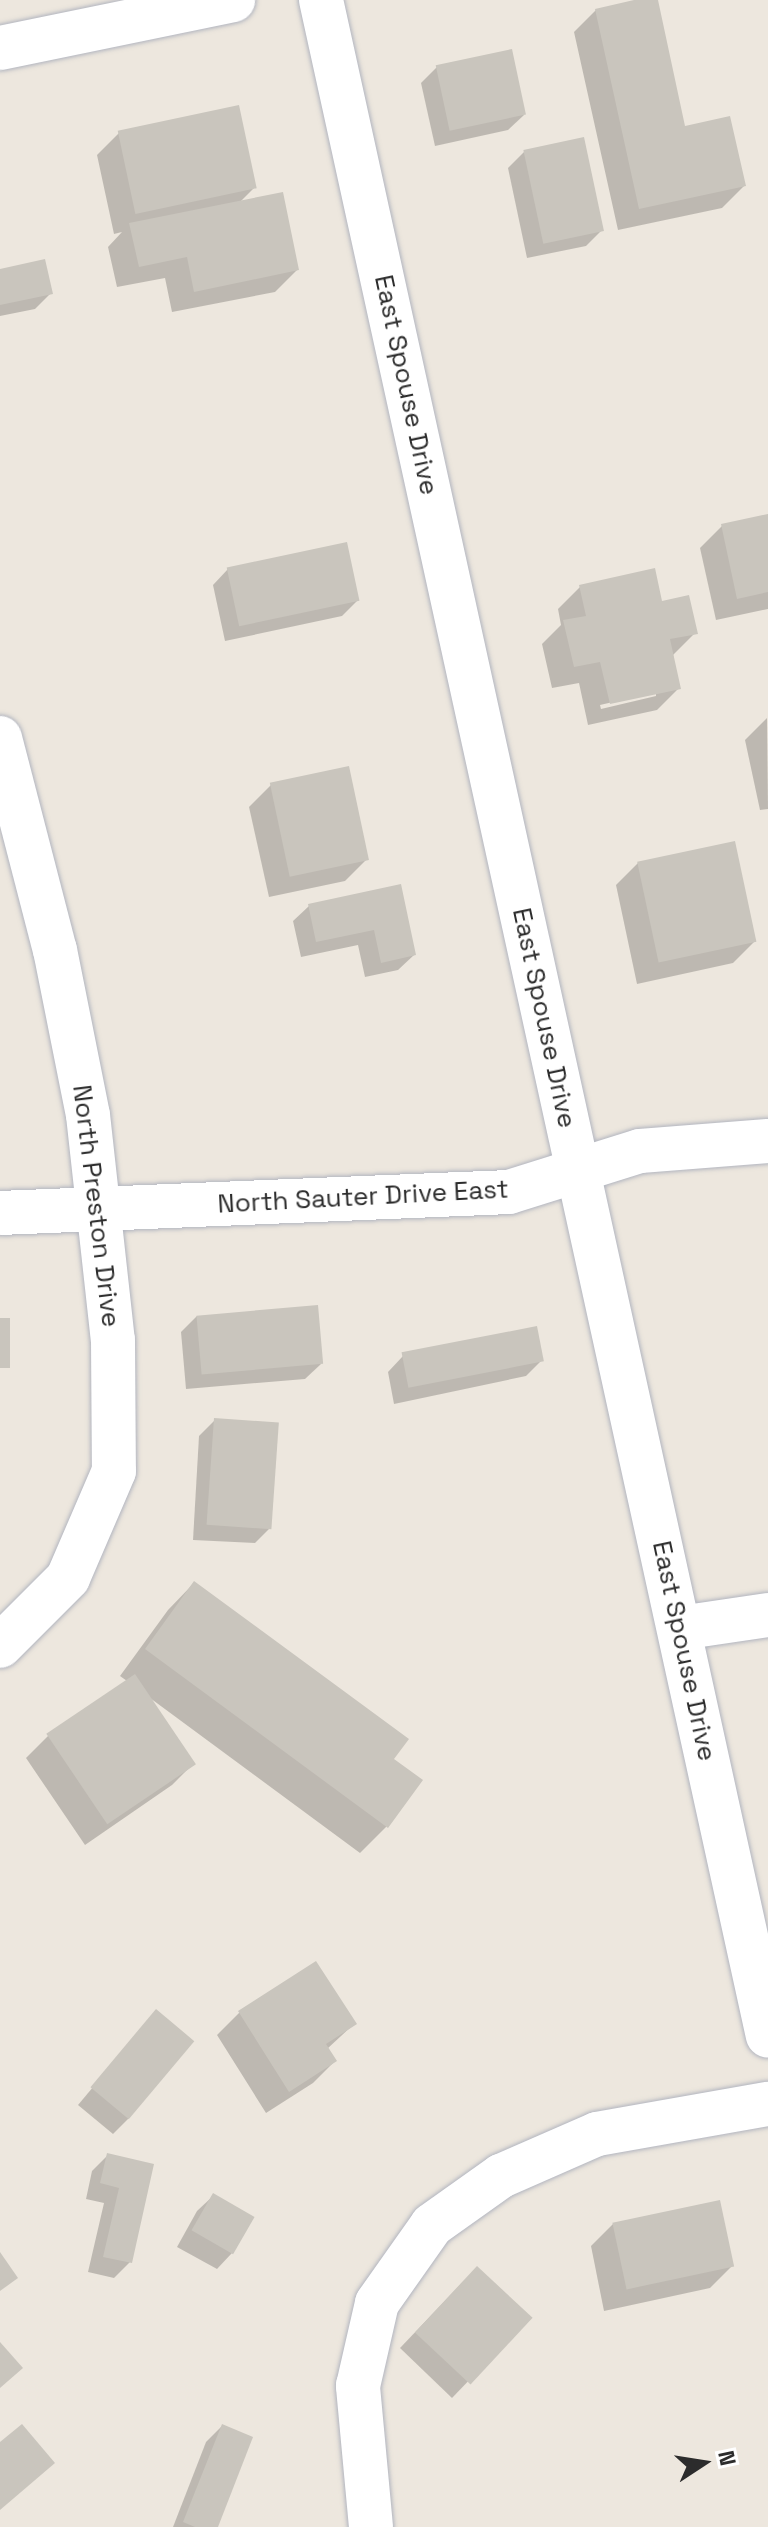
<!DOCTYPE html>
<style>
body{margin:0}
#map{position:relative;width:768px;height:2527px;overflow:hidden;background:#ede7de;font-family:"Space Grotesk",sans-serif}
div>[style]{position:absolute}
.shadow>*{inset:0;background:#0003}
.building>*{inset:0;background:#c9c5bd;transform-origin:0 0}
.roads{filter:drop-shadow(0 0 2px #b2b5bf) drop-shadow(0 0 2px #b2b5bf)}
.street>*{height:44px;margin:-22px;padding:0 22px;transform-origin:22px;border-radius:22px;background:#fff}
.secondary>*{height:44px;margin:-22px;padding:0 22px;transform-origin:22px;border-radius:22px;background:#fff}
span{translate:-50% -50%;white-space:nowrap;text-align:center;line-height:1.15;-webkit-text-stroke:8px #fff;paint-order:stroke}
.street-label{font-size:26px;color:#2c2c2c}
.north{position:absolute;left:664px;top:2423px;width:80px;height:80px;-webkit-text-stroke:6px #fff;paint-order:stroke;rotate:78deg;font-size:22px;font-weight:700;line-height:32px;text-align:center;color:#2c2c2c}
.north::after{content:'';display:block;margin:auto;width:28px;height:36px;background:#2c2c2c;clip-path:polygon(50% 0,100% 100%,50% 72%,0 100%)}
</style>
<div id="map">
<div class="shadow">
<i style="clip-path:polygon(643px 0,656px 0,684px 128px,744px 186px,722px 208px,618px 230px,574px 32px,596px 10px)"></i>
<i style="clip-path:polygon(437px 67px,524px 115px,508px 130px,435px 146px,421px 83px)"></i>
<i style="clip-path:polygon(119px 133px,255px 187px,239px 203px,297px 270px,275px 292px,172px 312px,165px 278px,117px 287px,108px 247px,122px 232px,114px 234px,97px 155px)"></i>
<i style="clip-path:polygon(524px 152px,602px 230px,586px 246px,527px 258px,508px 168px)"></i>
<i style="clip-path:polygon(0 271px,51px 293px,35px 309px,0 316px)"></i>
<i style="clip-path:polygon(768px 516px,768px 609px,716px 620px,700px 548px,722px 526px)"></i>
<i style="clip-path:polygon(228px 569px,358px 600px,342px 616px,225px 641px,213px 585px)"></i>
<i style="clip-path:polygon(evenodd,580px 587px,661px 603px,695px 633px,673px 655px,679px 688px,657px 710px,588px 725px,579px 683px,552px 688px,542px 644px,561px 625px,558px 609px,580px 587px,656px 692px,656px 696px,601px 709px,600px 705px,656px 692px)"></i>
<i style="clip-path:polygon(767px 718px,768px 809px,760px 810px,745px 740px)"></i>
<i style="clip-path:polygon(271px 785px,367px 859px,345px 881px,269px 897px,249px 807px)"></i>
<i style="clip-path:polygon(638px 863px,755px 941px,733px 963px,637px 984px,616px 885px)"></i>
<i style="clip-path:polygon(399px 886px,414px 955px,398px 970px,365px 977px,358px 945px,301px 957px,293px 921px,309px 906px)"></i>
<i style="clip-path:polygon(197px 1316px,321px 1364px,305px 1379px,186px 1389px,181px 1332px)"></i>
<i style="clip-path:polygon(403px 1356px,542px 1360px,526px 1376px,394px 1404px,388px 1372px)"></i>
<i style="clip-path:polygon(215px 1420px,270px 1528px,255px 1543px,193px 1540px,199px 1436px)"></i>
<i style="clip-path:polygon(194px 1583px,391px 1759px,420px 1781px,386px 1827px,360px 1853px,150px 1698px,194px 1763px,172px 1785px,85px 1845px,26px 1758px,48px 1736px,127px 1681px,120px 1676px,168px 1610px)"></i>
<i style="clip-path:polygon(316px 1964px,354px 2024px,327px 2049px,335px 2061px,313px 2083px,266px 2113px,217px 2035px,239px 2013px)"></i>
<i style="clip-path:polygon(156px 2012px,129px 2118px,113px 2134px,78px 2105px)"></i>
<i style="clip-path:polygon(108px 2155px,152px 2165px,130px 2262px,114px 2278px,88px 2272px,104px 2203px,86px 2199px,92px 2171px)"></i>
<i style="clip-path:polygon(213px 2196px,232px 2253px,217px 2269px,177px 2247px,197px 2211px)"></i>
<i style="clip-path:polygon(613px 2224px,732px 2266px,710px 2288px,604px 2311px,591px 2246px)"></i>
<i style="clip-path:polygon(461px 2284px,529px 2318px,452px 2398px,400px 2348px)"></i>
<i style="clip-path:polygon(222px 2426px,216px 2527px,173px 2527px,206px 2442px)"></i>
</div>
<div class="building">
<i style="clip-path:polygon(634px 0,658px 0,685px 126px,730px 116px,746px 186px,639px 209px,595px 9px)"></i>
<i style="left:512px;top:49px;width:67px;height:78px;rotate:78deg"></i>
<i style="left:239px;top:105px;width:85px;height:124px;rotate:78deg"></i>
<i style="left:584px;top:137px;width:96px;height:62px;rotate:78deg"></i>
<i style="clip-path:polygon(283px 192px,299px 270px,194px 292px,187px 257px,139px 267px,129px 223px)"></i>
<i style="clip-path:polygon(45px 259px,53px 294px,0 305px,0 269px)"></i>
<i style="clip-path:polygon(768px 514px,768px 592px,737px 599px,721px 524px)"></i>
<i style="left:347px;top:542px;width:60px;height:123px;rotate:78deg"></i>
<i style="clip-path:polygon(655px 568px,662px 601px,689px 595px,698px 634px,670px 639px,681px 689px,610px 704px,600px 662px,574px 667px,563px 620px,586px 616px,579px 585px)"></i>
<i style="left:349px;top:766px;width:96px;height:81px;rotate:78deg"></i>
<i style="left:735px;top:841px;width:103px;height:100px;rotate:78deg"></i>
<i style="clip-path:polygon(401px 884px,416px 955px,381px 963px,374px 930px,316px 942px,308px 904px)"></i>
<i style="left:318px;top:1305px;width:59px;height:122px;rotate:85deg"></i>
<i style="left:0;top:1318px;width:10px;height:50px"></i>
<i style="left:537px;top:1326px;width:36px;height:138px;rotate:79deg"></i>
<i style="left:214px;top:1418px;width:65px;height:107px;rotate:4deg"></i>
<i style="clip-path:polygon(194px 1581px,409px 1739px,394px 1759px,423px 1780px,388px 1828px,145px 1649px)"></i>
<i style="left:135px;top:1674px;width:109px;height:107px;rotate:56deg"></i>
<i style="clip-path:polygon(316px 1961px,357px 2024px,326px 2044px,337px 2061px,289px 2092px,238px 2011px)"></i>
<i style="left:156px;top:2009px;width:50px;height:102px;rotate:40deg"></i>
<i style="clip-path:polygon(107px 2153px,154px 2164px,132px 2263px,103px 2257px,119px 2188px,100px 2183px)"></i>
<i style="left:213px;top:2193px;width:48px;height:43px;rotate:30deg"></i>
<i style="left:720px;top:2200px;width:68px;height:110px;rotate:78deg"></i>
<i style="clip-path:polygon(0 2252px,18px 2278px,0 2291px)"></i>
<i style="left:477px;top:2266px;width:76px;height:91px;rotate:43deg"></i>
<i style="clip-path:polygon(0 2342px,23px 2368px,0 2388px)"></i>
<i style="clip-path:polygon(22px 2424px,55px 2463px,0 2510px,0 2442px)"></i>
<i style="clip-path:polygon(222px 2424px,253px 2437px,218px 2527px,195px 2527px,183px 2522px)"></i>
</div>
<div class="roads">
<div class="street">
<i style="left:0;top:738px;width:219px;rotate:75.5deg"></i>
<i style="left:55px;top:950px;width:168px;rotate:78.7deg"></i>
<i style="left:88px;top:1115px;width:226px;rotate:83.7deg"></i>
<i style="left:113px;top:1340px;width:131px;rotate:89.6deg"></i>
<i style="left:114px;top:1471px;width:116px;rotate:113.3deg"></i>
<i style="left:68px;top:1578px;width:96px;rotate:135deg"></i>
<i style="left:0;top:1213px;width:509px;rotate:-2.36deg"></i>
<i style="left:509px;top:1192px;width:137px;rotate:-17.4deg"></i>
<i style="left:640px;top:1151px;width:128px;rotate:-4.5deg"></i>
<i style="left:680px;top:1628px;width:89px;rotate:-8.4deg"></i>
<i style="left:371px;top:2527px;width:142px;rotate:-95.3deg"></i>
<i style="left:358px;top:2386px;width:85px;rotate:-77.1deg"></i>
<i style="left:377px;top:2303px;width:95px;rotate:-54.8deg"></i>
<i style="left:432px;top:2225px;width:85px;rotate:-35.4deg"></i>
<i style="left:501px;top:2176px;width:105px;rotate:-23.6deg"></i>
<i style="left:597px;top:2134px;width:174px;rotate:-10deg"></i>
</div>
<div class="secondary">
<i style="left:321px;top:0;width:2084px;rotate:77.62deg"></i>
<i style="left:0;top:48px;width:238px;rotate:-11.6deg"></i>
</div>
</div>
<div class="street-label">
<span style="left:406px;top:385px;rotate:78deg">East Spouse Drive</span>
<span style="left:544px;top:1018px;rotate:78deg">East Spouse Drive</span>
<span style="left:363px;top:1197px;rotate:-3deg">North Sauter Drive East</span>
<span style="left:96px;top:1206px;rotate:83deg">North Preston Drive</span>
<span style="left:684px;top:1651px;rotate:78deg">East Spouse Drive</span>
</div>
<div class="north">N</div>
</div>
